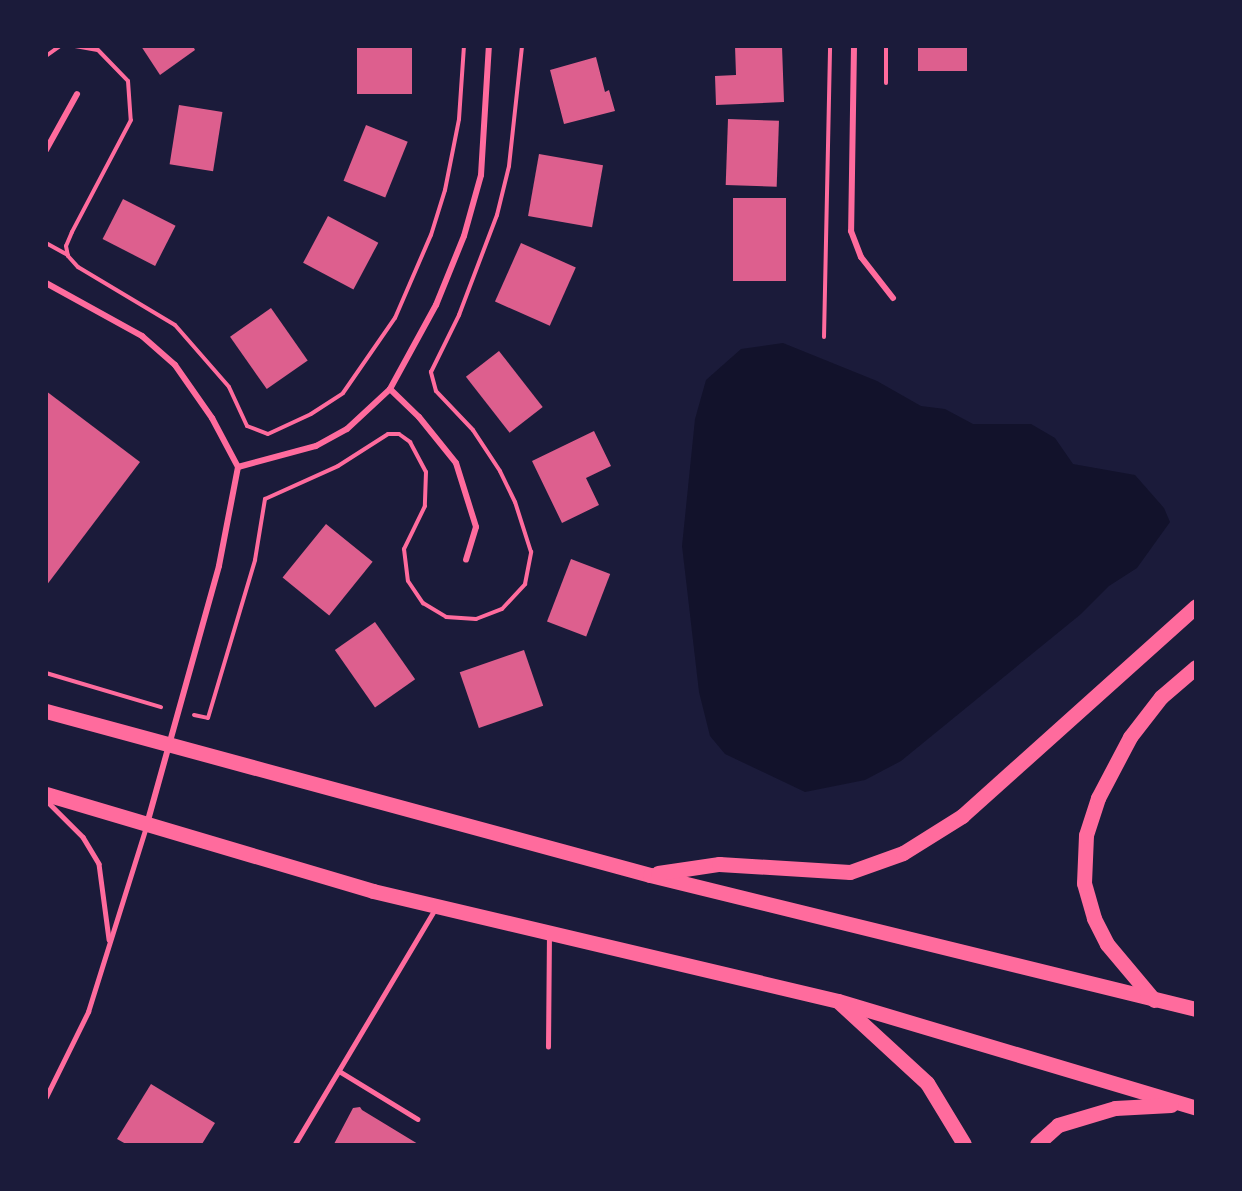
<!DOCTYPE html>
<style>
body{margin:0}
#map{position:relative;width:1242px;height:1191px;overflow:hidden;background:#1b1b3a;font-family:"Space Grotesk",sans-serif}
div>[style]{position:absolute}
.water>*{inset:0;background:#12122b}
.building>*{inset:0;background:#dd5f8e;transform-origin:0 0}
.path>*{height:4px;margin:-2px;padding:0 2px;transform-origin:2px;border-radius:2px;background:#ff6b9d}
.service>*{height:4.5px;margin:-2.25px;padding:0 2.25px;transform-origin:2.25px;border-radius:2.25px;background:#ff6b9d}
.minor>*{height:6px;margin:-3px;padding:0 3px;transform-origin:3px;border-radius:3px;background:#ff6b9d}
.primary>*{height:15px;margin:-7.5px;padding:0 7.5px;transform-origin:7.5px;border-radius:7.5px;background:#ff6b9d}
span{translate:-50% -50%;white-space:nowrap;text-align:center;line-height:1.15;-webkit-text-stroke:5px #1b1b3a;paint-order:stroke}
.frame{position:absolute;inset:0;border:48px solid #1b1b3a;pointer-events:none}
</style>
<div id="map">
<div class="water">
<i style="clip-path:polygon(783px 343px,877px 381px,921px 406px,945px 409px,973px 424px,1031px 424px,1055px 438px,1073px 464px,1135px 475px,1164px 508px,1170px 522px,1137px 568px,1109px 586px,1081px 614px,901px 761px,865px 780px,805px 792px,725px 754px,710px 736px,699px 692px,682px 546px,695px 419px,706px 380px,741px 349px)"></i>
</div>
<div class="building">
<i style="clip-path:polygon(141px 46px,193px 46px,195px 50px,160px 75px)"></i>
<i style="left:357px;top:46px;width:55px;height:48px"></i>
<i style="clip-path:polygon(735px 46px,782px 46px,784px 102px,716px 105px,715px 76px,736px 75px)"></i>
<i style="left:918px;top:46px;width:49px;height:25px"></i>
<i style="clip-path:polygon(596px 57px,605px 92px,609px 90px,615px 111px,564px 124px,550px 70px)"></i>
<i style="left:179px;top:105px;width:44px;height:60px;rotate:9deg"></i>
<i style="left:728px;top:119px;width:51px;height:66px;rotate:2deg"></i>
<i style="left:366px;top:125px;width:45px;height:60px;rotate:22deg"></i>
<i style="left:539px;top:154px;width:65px;height:63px;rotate:10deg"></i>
<i style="left:786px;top:198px;width:83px;height:53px;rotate:90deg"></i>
<i style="left:123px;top:199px;width:59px;height:45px;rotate:27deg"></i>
<i style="left:328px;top:216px;width:57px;height:53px;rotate:28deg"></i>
<i style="left:521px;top:243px;width:60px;height:64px;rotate:24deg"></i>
<i style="left:271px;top:308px;width:64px;height:50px;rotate:55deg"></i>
<i style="left:499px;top:351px;width:71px;height:42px;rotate:52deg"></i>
<i style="clip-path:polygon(46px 391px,140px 462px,46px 586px)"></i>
<i style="clip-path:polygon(594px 431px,611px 466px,586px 478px,599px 505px,562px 523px,532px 461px)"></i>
<i style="left:326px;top:524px;width:60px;height:69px;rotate:39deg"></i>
<i style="left:571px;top:559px;width:42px;height:67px;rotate:21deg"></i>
<i style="left:375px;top:622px;width:70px;height:49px;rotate:55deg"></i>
<i style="left:524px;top:650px;width:59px;height:68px;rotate:71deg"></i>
<i style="clip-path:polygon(151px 1084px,215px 1123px,202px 1144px,126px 1144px,117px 1139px)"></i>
<i style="clip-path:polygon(360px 1107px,362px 1110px,418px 1144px,334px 1144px,353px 1108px)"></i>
</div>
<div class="path">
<i style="left:75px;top:46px;width:23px;rotate:10deg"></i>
<i style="left:98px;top:50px;width:43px;rotate:45.9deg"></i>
<i style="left:128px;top:81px;width:39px;rotate:86deg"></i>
<i style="left:131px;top:120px;width:127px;rotate:117.8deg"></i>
<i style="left:72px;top:232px;width:15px;rotate:113deg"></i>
<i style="left:66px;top:246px;width:10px;rotate:79deg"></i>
<i style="left:68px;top:256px;width:15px;rotate:48deg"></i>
<i style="left:78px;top:267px;width:113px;rotate:30.9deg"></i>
<i style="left:175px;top:325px;width:82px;rotate:48.9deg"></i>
<i style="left:229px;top:387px;width:43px;rotate:65.2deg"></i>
<i style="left:247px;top:426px;width:22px;rotate:21deg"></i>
<i style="left:268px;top:434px;width:47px;rotate:-24.9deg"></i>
<i style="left:311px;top:414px;width:38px;rotate:-33deg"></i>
<i style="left:343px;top:393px;width:91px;rotate:-55.3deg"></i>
<i style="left:395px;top:318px;width:90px;rotate:-66.6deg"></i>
<i style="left:431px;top:235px;width:47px;rotate:-72.7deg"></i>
<i style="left:445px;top:190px;width:72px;rotate:-78.8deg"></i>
<i style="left:459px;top:119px;width:73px;rotate:-86.1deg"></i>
<i style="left:46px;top:56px;width:17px;rotate:-36deg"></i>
<i style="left:886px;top:83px;width:37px;rotate:-90deg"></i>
<i style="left:46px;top:243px;width:25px;rotate:29deg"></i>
<i style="left:824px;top:337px;width:291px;rotate:-88.8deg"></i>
<i style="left:46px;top:673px;width:120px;rotate:16.5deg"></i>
<i style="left:194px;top:715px;width:14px;rotate:12deg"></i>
<i style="left:208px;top:718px;width:165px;rotate:-73.4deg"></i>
<i style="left:255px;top:560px;width:62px;rotate:-80.7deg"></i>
<i style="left:265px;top:499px;width:80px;rotate:-24.3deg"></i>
<i style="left:338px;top:466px;width:59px;rotate:-32.6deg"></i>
<i style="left:388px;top:434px;width:11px"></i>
<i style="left:399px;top:434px;width:14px;rotate:36deg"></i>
<i style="left:410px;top:442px;width:34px;rotate:62deg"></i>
<i style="left:426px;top:472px;width:34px;rotate:92deg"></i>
<i style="left:425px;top:506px;width:48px;rotate:116deg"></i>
<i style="left:404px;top:549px;width:32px;rotate:83deg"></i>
<i style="left:408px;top:581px;width:27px;rotate:56deg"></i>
<i style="left:423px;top:603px;width:27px;rotate:31deg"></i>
<i style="left:446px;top:617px;width:30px;rotate:4deg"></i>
<i style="left:476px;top:619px;width:28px;rotate:-21deg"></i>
<i style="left:502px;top:609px;width:34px;rotate:-47deg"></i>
<i style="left:525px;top:584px;width:33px;rotate:-79deg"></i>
<i style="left:531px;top:552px;width:52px;rotate:-107.7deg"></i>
<i style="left:515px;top:502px;width:34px;rotate:-116deg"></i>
<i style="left:500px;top:471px;width:49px;rotate:-123.4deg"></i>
<i style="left:473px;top:430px;width:54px;rotate:-133.5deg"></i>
<i style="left:436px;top:391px;width:20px;rotate:-105deg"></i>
<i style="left:431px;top:372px;width:64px;rotate:-63.8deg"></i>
<i style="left:459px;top:315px;width:107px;rotate:-69.2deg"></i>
<i style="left:497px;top:215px;width:50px;rotate:-76.2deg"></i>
<i style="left:509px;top:166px;width:121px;rotate:-83.8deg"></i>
</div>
<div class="service">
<i style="left:46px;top:800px;width:52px;rotate:45deg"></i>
<i style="left:83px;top:837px;width:31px;rotate:59deg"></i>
<i style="left:99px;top:864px;width:76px;rotate:82.4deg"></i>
<i style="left:548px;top:1047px;width:112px;rotate:-89.5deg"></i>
<i style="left:339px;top:1071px;width:92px;rotate:31.3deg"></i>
<i style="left:46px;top:1097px;width:95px;rotate:-63.7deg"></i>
<i style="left:88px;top:1012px;width:194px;rotate:-72.6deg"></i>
<i style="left:295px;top:1144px;width:274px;rotate:-59.2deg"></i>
</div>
<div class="minor">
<i style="left:854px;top:46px;width:185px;rotate:90.9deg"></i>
<i style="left:851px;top:231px;width:28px;rotate:69deg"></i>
<i style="left:861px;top:257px;width:52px;rotate:52deg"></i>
<i style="left:46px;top:150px;width:64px;rotate:-61deg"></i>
<i style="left:46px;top:283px;width:110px;rotate:28.9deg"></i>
<i style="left:142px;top:336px;width:44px;rotate:41.3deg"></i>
<i style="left:175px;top:365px;width:65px;rotate:55.1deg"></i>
<i style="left:212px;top:418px;width:55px;rotate:62deg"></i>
<i style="left:238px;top:467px;width:101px;rotate:100.9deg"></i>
<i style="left:219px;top:566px;width:268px;rotate:105.6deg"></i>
<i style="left:390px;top:389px;width:40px;rotate:44deg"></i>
<i style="left:419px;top:417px;width:59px;rotate:51.2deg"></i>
<i style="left:456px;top:463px;width:67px;rotate:72.6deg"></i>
<i style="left:476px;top:527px;width:34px;rotate:107deg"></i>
<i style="left:238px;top:467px;width:81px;rotate:-15.1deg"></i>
<i style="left:316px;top:446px;width:35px;rotate:-29deg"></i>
<i style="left:347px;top:429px;width:59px;rotate:-42.9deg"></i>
<i style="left:390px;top:389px;width:96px;rotate:-61.3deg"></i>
<i style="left:436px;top:305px;width:74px;rotate:-67.9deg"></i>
<i style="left:464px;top:236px;width:63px;rotate:-74.4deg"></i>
<i style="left:481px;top:175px;width:129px;rotate:-86.5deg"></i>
</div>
<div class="primary">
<i style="left:46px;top:711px;width:626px;rotate:15.19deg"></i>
<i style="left:650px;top:875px;width:562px;rotate:13.79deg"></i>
<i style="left:46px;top:794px;width:341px;rotate:16.5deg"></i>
<i style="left:373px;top:891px;width:478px;rotate:13.3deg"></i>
<i style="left:838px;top:1001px;width:374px;rotate:16.6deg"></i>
<i style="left:658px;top:873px;width:62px;rotate:-8.4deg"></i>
<i style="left:719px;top:864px;width:131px;rotate:3.5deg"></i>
<i style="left:850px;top:872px;width:56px;rotate:-19.7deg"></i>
<i style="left:903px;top:853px;width:70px;rotate:-32.1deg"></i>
<i style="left:962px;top:816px;width:314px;rotate:-41.9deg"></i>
<i style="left:1154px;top:1000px;width:73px;rotate:-130deg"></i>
<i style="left:1107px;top:944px;width:29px;rotate:-117deg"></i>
<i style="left:1094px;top:918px;width:36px;rotate:-106deg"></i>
<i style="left:1084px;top:883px;width:48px;rotate:-87.6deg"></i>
<i style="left:1086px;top:835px;width:39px;rotate:-72deg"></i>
<i style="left:1098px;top:798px;width:69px;rotate:-62.3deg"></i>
<i style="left:1130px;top:737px;width:51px;rotate:-52.2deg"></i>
<i style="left:1161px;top:697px;width:46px;rotate:-40.6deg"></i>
<i style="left:840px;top:1003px;width:118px;rotate:42.6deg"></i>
<i style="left:927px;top:1083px;width:71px;rotate:58.8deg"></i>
<i style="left:1037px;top:1144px;width:28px;rotate:-42deg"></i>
<i style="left:1058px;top:1125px;width:59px;rotate:-16.6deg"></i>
<i style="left:1115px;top:1108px;width:56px;rotate:-3.1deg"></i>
</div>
<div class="frame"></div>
</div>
